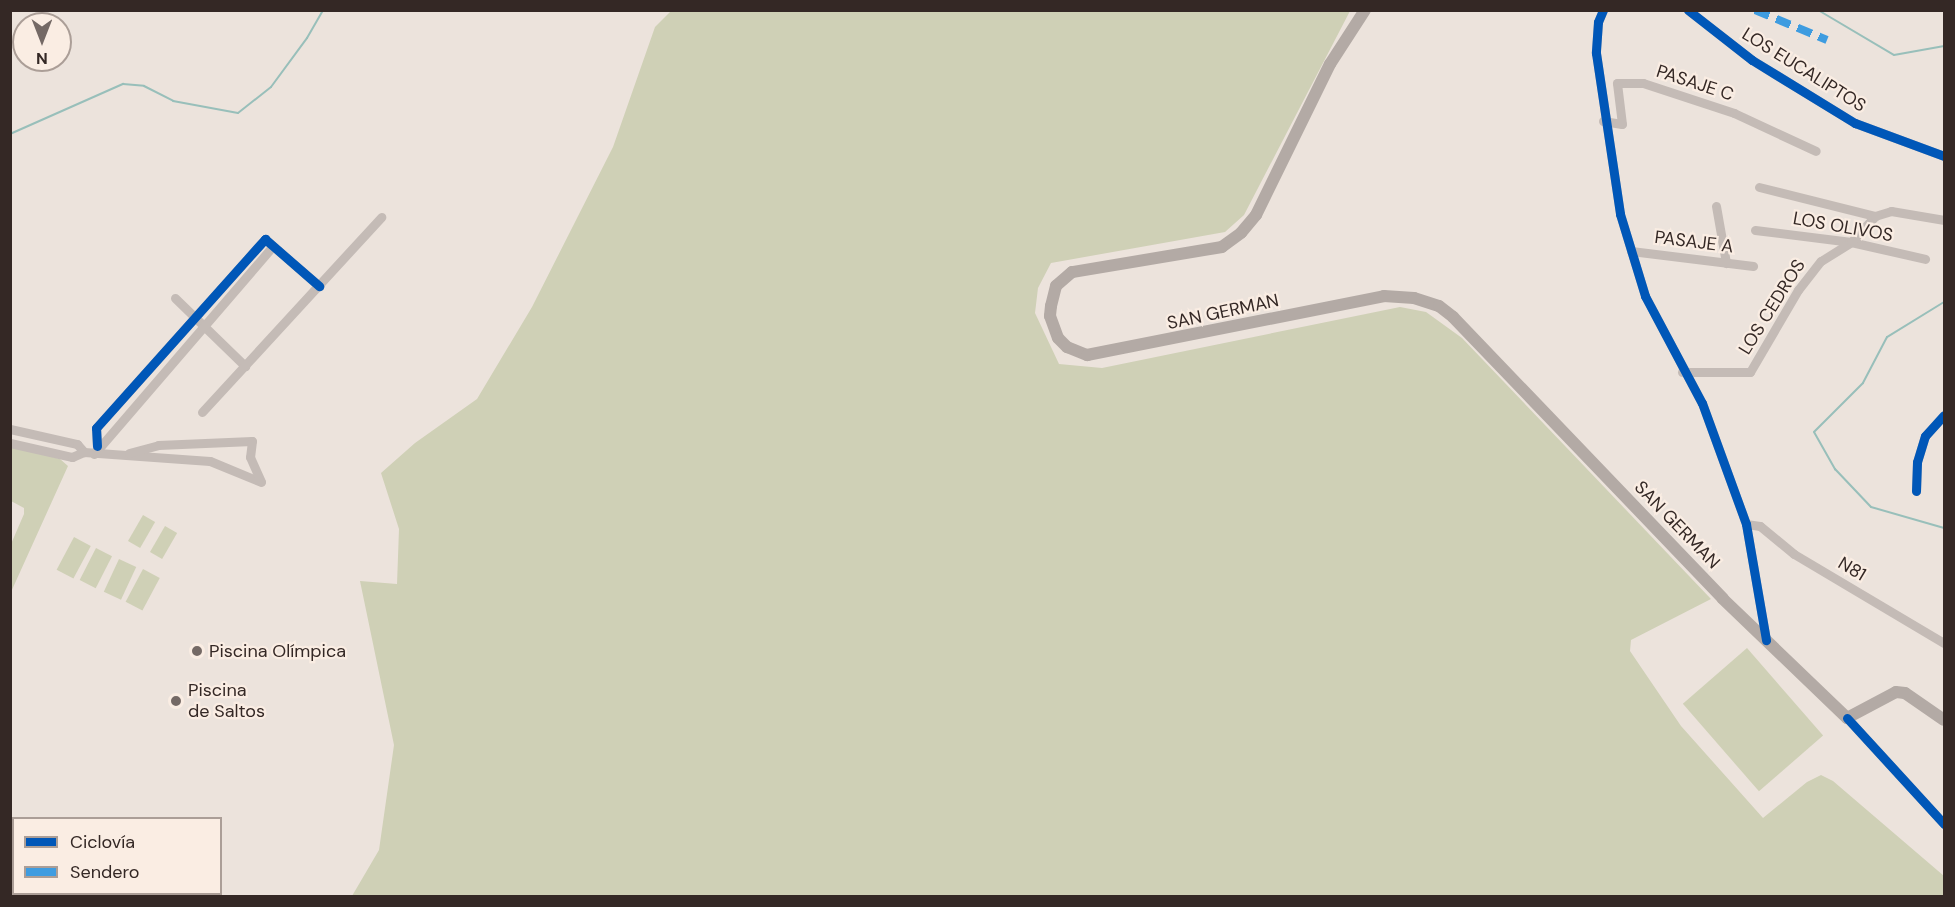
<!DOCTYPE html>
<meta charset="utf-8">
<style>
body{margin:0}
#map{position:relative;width:1955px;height:907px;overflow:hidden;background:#ece3dc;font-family:"DM Sans",sans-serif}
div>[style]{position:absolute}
.green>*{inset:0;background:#cfd0b6;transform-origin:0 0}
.stream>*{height:2px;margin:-1px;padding:0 1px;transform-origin:1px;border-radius:1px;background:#98bfba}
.minor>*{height:9px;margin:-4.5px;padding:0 4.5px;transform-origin:4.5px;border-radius:4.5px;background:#c4bbb6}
.major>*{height:12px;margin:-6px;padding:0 6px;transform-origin:6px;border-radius:6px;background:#b3aaa5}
.quiet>*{height:8px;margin-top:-4px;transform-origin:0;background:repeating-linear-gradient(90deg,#3e9ce0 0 15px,transparent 0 23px)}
.cycleway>*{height:9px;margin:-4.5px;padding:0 4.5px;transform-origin:4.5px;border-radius:4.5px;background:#0057b8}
.dots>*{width:16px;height:16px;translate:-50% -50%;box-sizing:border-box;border:3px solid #faede3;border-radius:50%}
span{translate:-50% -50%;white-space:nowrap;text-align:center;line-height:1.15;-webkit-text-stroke:4.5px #faede3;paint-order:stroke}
.street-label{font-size:18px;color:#342825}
.poi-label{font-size:18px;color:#342825}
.left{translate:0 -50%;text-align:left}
.frame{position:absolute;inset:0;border:12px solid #342825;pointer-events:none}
.legend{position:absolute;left:12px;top:817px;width:210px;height:78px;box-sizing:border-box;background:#faede3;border:2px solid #ab9e97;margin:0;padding:8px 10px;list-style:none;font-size:18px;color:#342825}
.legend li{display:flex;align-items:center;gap:12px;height:30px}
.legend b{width:30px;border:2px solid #ab9e97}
.north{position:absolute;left:12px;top:12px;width:60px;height:60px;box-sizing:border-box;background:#faede3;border:2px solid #ab9e97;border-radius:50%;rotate:180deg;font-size:16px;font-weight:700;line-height:24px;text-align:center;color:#342825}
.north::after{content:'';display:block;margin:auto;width:21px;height:27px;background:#746965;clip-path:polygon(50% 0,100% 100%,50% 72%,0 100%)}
</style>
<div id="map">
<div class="green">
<i style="clip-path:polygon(671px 11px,1350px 11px,1244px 215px,1225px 232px,1051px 263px,1038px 288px,1035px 313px,1059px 364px,1102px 368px,1400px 307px,1426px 312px,1462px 338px,1711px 599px,1631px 640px,1630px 651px,1681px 726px,1763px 818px,1807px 782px,1821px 775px,1833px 781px,1944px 876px,1944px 896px,352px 896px,379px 850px,394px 745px,360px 581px,397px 584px,399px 529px,381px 473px,415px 443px,477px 399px,532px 307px,613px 147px,655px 27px)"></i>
<i style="clip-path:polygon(11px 446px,60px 459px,68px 466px,11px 592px,11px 544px,24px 514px,24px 508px,11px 501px)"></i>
<i style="left:143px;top:515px;width:14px;height:30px;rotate:30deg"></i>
<i style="left:165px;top:526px;width:14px;height:30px;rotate:30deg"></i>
<i style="left:74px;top:537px;width:19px;height:37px;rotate:28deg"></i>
<i style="left:96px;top:548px;width:18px;height:36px;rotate:27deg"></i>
<i style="left:119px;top:559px;width:19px;height:36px;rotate:25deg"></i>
<i style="left:143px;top:569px;width:19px;height:37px;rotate:28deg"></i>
<i style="left:1747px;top:648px;width:116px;height:85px;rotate:49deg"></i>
</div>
<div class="stream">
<i style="left:1818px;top:10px;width:88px;rotate:30.6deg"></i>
<i style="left:1894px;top:55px;width:51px;rotate:-10.2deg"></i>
<i style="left:10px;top:134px;width:124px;rotate:-23.9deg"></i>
<i style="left:123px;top:84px;width:21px;rotate:5deg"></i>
<i style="left:144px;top:86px;width:33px;rotate:27deg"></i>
<i style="left:173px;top:101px;width:66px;rotate:10.5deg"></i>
<i style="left:238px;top:113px;width:42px;rotate:-38.2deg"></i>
<i style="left:271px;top:87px;width:61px;rotate:-53.7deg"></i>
<i style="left:307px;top:38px;width:32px;rotate:-60deg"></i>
<i style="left:1944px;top:302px;width:67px;rotate:148.4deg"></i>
<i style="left:1887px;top:337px;width:52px;rotate:117.6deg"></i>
<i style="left:1863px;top:383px;width:69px;rotate:135deg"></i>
<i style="left:1814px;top:432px;width:43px;rotate:60.4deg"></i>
<i style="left:1835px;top:469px;width:52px;rotate:46.5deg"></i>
<i style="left:1871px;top:507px;width:76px;rotate:16deg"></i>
</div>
<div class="minor">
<i style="left:1603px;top:10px;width:13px;rotate:113deg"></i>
<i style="left:1598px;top:22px;width:31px;rotate:94deg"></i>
<i style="left:1596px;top:53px;width:163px;rotate:81.5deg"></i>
<i style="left:1620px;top:214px;width:86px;rotate:73deg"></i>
<i style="left:1645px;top:296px;width:121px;rotate:62deg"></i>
<i style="left:1702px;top:403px;width:129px;rotate:70deg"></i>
<i style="left:1746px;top:524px;width:118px;rotate:80.2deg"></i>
<i style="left:1688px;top:10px;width:81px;rotate:38deg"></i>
<i style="left:1752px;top:60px;width:121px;rotate:31.5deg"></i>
<i style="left:1855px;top:123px;width:95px;rotate:20.3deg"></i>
<i style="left:1603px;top:121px;width:19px;rotate:9deg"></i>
<i style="left:1622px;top:124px;width:41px;rotate:-97deg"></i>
<i style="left:1617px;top:83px;width:26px"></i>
<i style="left:1643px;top:83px;width:96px;rotate:18.2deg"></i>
<i style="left:1734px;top:113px;width:90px;rotate:24.9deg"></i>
<i style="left:1759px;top:187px;width:120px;rotate:14deg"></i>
<i style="left:1716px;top:206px;width:58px;rotate:80deg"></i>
<i style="left:1755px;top:230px;width:97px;rotate:7.1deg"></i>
<i style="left:1851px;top:242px;width:76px;rotate:12.9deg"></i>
<i style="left:1631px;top:251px;width:123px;rotate:7deg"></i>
<i style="left:175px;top:298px;width:98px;rotate:44.2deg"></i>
<i style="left:1682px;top:372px;width:68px"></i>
<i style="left:1750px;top:372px;width:95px;rotate:-59.7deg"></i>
<i style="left:1798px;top:290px;width:37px;rotate:-52deg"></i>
<i style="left:1821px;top:261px;width:36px;rotate:-32deg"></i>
<i style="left:1851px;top:242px;width:35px;rotate:-47deg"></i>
<i style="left:1875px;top:216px;width:17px;rotate:-17deg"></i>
<i style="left:1891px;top:211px;width:54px;rotate:9.6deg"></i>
<i style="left:202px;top:412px;width:265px;rotate:-47.4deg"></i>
<i style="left:10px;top:429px;width:69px;rotate:12.6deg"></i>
<i style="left:77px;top:444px;width:11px;rotate:49deg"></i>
<i style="left:10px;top:443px;width:64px;rotate:12.7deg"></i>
<i style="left:72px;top:457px;width:13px;rotate:-23deg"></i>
<i style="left:84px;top:452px;width:126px;rotate:4.1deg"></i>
<i style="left:210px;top:461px;width:55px;rotate:22.4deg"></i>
<i style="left:97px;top:446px;width:18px;rotate:-93deg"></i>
<i style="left:96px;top:428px;width:254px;rotate:-48.2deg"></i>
<i style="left:265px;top:239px;width:72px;rotate:41deg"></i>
<i style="left:129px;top:453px;width:30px;rotate:-15deg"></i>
<i style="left:158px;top:445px;width:94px;rotate:-2.4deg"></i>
<i style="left:252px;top:441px;width:16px;rotate:97deg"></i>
<i style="left:250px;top:457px;width:27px;rotate:66deg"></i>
<i style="left:94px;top:454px;width:274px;rotate:-49.3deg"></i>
<i style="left:1916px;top:491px;width:29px;rotate:-88deg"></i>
<i style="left:1917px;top:462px;width:27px;rotate:-73deg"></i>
<i style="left:1925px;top:436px;width:28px;rotate:-48deg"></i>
<i style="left:1746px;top:524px;width:14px;rotate:8deg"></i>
<i style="left:1760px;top:526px;width:44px;rotate:39.5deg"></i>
<i style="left:1794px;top:554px;width:174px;rotate:30.7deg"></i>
<i style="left:1847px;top:718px;width:144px;rotate:47.5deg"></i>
</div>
<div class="major">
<i style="left:1365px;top:10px;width:64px;rotate:122.9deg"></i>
<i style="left:1330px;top:64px;width:168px;rotate:116.1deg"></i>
<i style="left:1256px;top:215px;width:23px;rotate:130deg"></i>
<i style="left:1241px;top:233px;width:24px;rotate:144deg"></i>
<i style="left:1222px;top:247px;width:152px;rotate:170.5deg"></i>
<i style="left:1072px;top:272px;width:21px;rotate:139deg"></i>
<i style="left:1056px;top:286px;width:21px;rotate:104deg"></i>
<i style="left:1051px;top:306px;width:10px;rotate:96deg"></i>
<i style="left:1050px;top:316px;width:23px;rotate:70deg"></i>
<i style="left:1058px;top:338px;width:13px;rotate:45deg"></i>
<i style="left:1067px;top:347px;width:22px;rotate:22deg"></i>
<i style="left:1087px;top:355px;width:303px;rotate:-11.2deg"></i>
<i style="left:1384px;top:296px;width:30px;rotate:4deg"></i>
<i style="left:1414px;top:298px;width:26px;rotate:18deg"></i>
<i style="left:1439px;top:306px;width:18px;rotate:38deg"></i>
<i style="left:1453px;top:317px;width:390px;rotate:46.2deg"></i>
<i style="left:1723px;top:599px;width:172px;rotate:43.8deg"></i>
<i style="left:1847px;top:718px;width:55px;rotate:-28deg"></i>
<i style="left:1896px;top:692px;width:9px;rotate:6deg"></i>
<i style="left:1905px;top:693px;width:47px;rotate:34.7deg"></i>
</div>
<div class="quiet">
<i style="left:1755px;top:10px;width:78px;rotate:22.6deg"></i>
</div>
<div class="cycleway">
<i style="left:1603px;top:10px;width:13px;rotate:113deg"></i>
<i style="left:1598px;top:22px;width:31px;rotate:94deg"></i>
<i style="left:1596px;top:53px;width:163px;rotate:81.5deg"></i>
<i style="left:1620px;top:214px;width:86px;rotate:73deg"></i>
<i style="left:1645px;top:296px;width:121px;rotate:62deg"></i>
<i style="left:1702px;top:403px;width:129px;rotate:70deg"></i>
<i style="left:1746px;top:524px;width:118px;rotate:80.2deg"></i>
<i style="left:1688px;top:10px;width:81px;rotate:38deg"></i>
<i style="left:1752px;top:60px;width:121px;rotate:31.5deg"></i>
<i style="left:1855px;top:123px;width:95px;rotate:20.3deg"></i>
<i style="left:97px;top:446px;width:18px;rotate:-93deg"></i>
<i style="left:96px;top:428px;width:254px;rotate:-48.2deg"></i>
<i style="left:265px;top:239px;width:72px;rotate:41deg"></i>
<i style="left:1916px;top:491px;width:29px;rotate:-88deg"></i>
<i style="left:1917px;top:462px;width:27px;rotate:-73deg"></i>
<i style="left:1925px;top:436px;width:28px;rotate:-48deg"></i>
<i style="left:1847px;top:718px;width:144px;rotate:47.5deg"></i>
</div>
<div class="dots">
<i style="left:197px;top:651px;background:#746965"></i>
<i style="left:176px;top:701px;background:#746965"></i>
</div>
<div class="street-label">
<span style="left:1804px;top:70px;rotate:32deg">LOS EUCALIPTOS</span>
<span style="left:1695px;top:83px;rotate:18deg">PASAJE C</span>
<span style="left:1843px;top:227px;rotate:10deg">LOS OLIVOS</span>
<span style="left:1694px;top:242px;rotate:7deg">PASAJE A</span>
<span style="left:1772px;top:307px;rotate:-58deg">LOS CEDROS</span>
<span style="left:1223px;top:312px;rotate:-12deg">SAN GERMAN</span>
<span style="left:1677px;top:525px;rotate:46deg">SAN GERMAN</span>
<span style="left:1852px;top:569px;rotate:31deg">N81</span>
</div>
<div class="poi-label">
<span class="left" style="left:209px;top:651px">Piscina Olímpica</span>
<span class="left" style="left:188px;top:701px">Piscina<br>de Saltos</span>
</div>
<div class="frame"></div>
<ul class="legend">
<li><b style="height:8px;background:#0057b8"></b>Ciclovía</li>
<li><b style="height:8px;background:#3e9ce0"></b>Sendero</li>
</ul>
<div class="north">N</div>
</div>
